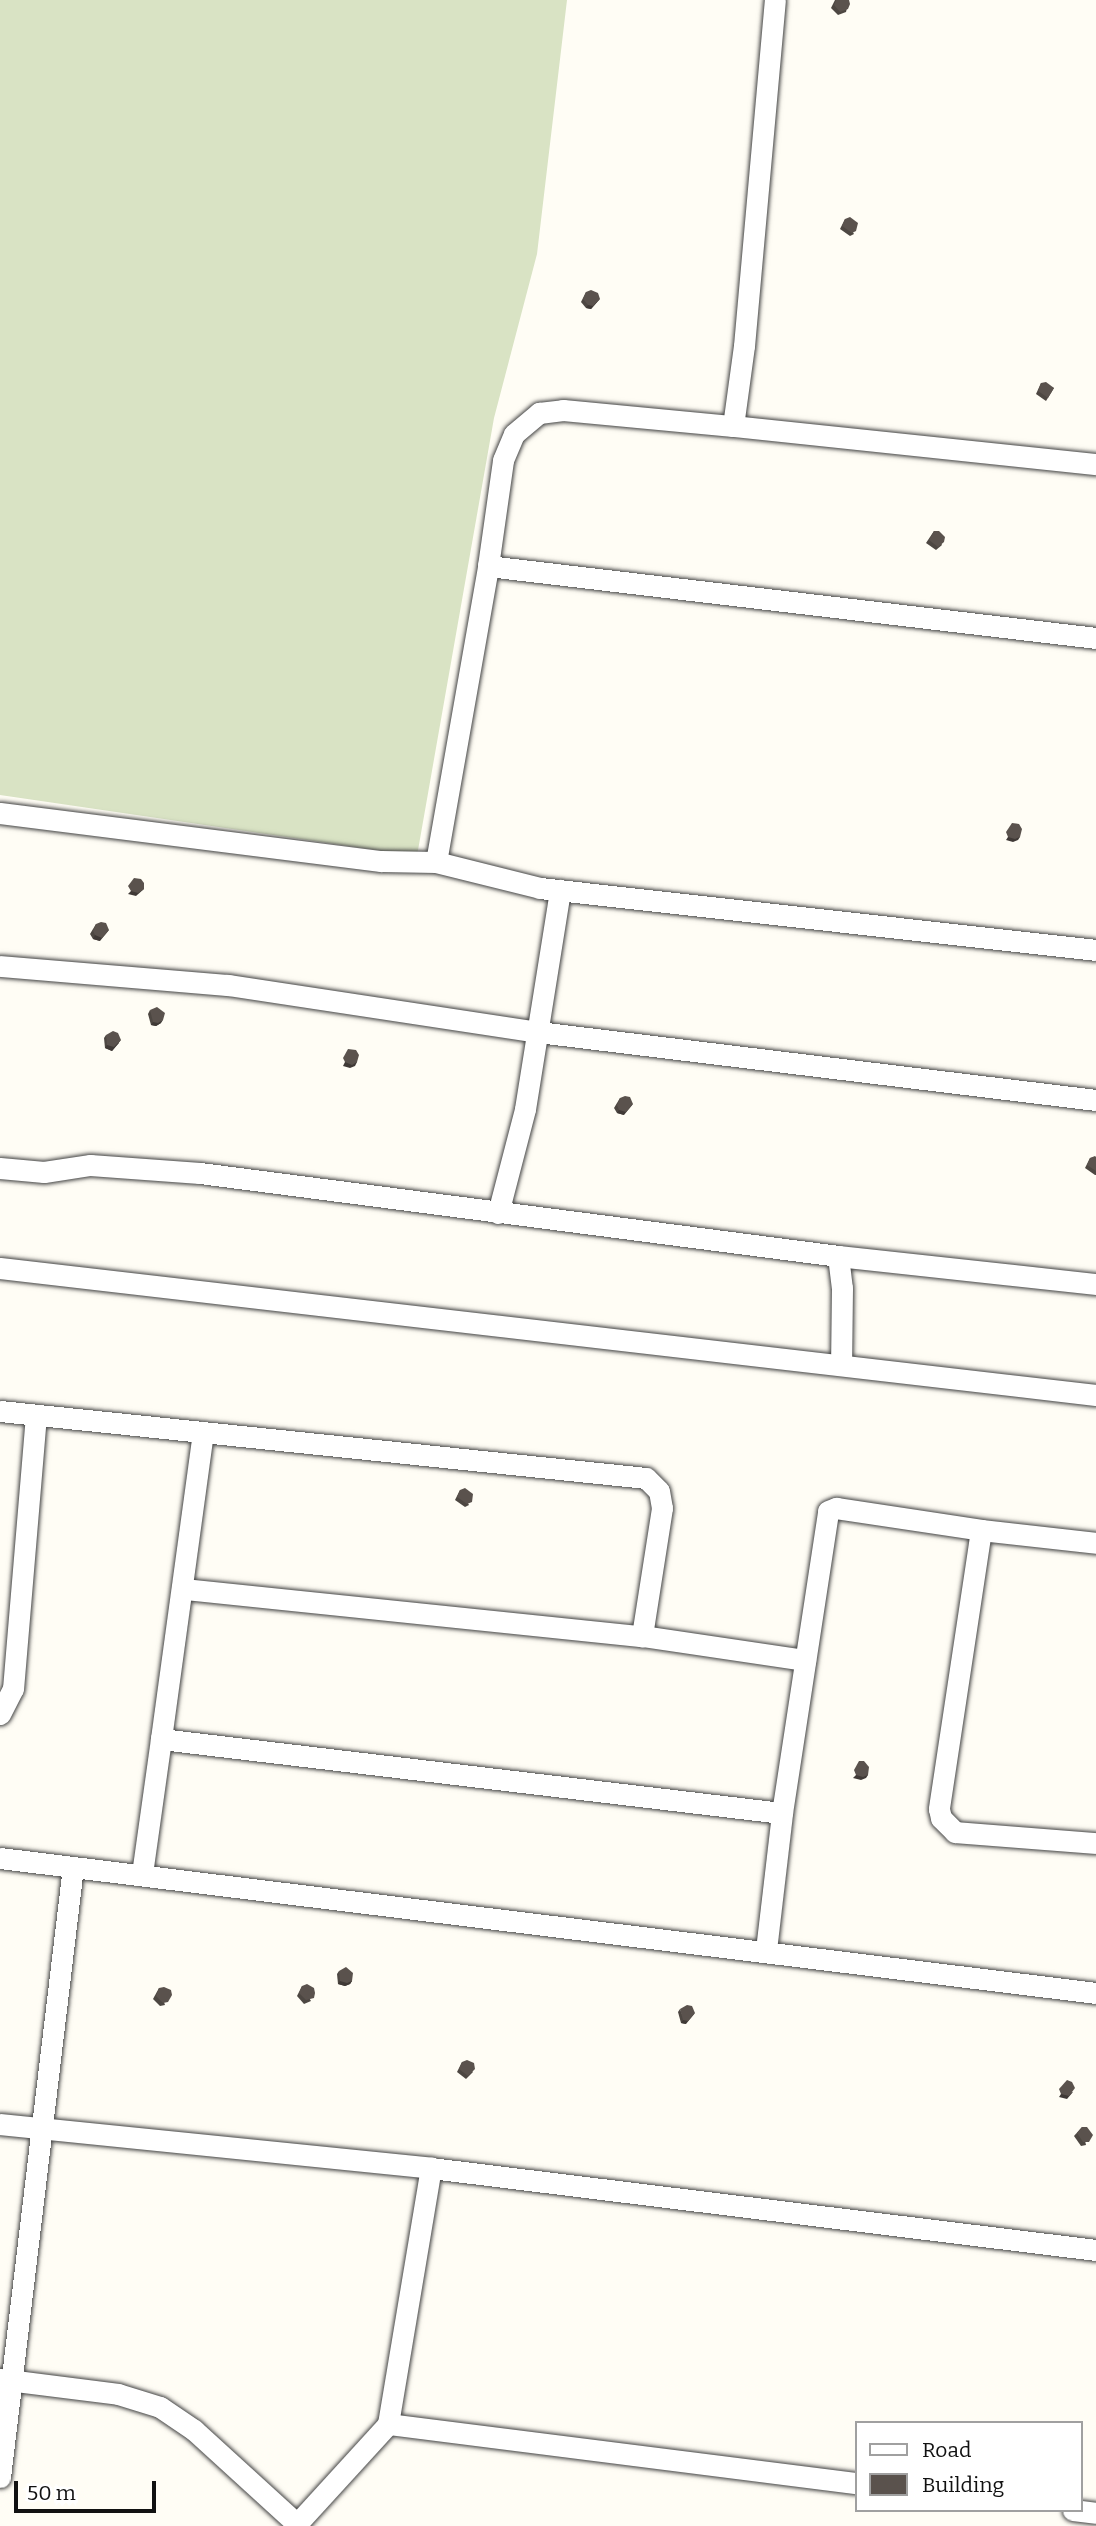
<!DOCTYPE html>
<style>
body{margin:0}
#map{position:relative;width:1096px;height:2526px;overflow:hidden;background:#fffdf5;font-family:Bitter,serif}
div>[style]{position:absolute}
.cemetery>*{inset:0;background:#d9e3c4}
.roads{filter:drop-shadow(0 0 2px #444) drop-shadow(0 0 2px #444)}
.minor>*{height:21px;margin:-10.5px;padding:0 10.5px;transform-origin:10.5px;border-radius:10.5px;background:#fff}
.wall>*{inset:0;background:#4d4742}
.shaded-wall>*{inset:0;background:#3f3936}
.building>*{inset:0;background:#5a524d}
span{translate:-50% -50%;white-space:nowrap;text-align:center;line-height:1.15;-webkit-text-stroke:7px #fff;paint-order:stroke}
.legend{position:absolute;left:855px;top:2421px;width:228px;height:91px;box-sizing:border-box;background:#fff;border:2px solid #a0a0a0;margin:0;padding:9px 12px;list-style:none;font-size:21px;color:#111}
.legend li{display:flex;align-items:center;gap:14px;height:35px}
.legend b{width:35px;border:2px solid #a0a0a0}
.scale{position:absolute;left:14px;top:2481px;width:142px;height:32px;box-sizing:border-box;border:4px solid #111;border-top:0;padding-left:9px;font-size:21px;line-height:24px;white-space:nowrap;color:#111;-webkit-text-stroke:5px #fff;paint-order:stroke}
</style>
<div id="map">
<div class="cemetery">
<i style="clip-path:polygon(0 0,567px 0,537px 254px,494px 418px,417px 856px,0 795px)"></i>
</div>
<div class="roads">
<div class="minor">
<i style="left:733px;top:426px;width:365px;rotate:6deg"></i>
<i style="left:488px;top:566px;width:612px;rotate:6.75deg"></i>
<i style="left:0;top:813px;width:384px;rotate:7.2deg"></i>
<i style="left:381px;top:861px;width:55px;rotate:1deg"></i>
<i style="left:436px;top:862px;width:301px;rotate:-80deg"></i>
<i style="left:488px;top:566px;width:107px;rotate:-81.9deg"></i>
<i style="left:503px;top:460px;width:28px;rotate:-67deg"></i>
<i style="left:514px;top:434px;width:33px;rotate:-40deg"></i>
<i style="left:539px;top:413px;width:24px;rotate:-7deg"></i>
<i style="left:563px;top:410px;width:171px;rotate:5.4deg"></i>
<i style="left:733px;top:426px;width:81px;rotate:-82.2deg"></i>
<i style="left:744px;top:346px;width:347px;rotate:-84.9deg"></i>
<i style="left:436px;top:862px;width:107px;rotate:14deg"></i>
<i style="left:540px;top:888px;width:559px;rotate:6.36deg"></i>
<i style="left:0;top:966px;width:229px;rotate:4.8deg"></i>
<i style="left:228px;top:985px;width:314px;rotate:8.6deg"></i>
<i style="left:538px;top:1032px;width:562px;rotate:6.95deg"></i>
<i style="left:0;top:1168px;width:44px;rotate:5.2deg"></i>
<i style="left:44px;top:1172px;width:47px;rotate:-8.7deg"></i>
<i style="left:90px;top:1165px;width:110px;rotate:4.2deg"></i>
<i style="left:200px;top:1173px;width:643px;rotate:7.41deg"></i>
<i style="left:838px;top:1256px;width:32px;rotate:83deg"></i>
<i style="left:842px;top:1288px;width:77px;rotate:90.7deg"></i>
<i style="left:498px;top:1213px;width:107px;rotate:-75.4deg"></i>
<i style="left:525px;top:1109px;width:222px;rotate:-80.9deg"></i>
<i style="left:838px;top:1256px;width:260px;rotate:6.2deg"></i>
<i style="left:0;top:1268px;width:1103px;rotate:6.61deg"></i>
<i style="left:0;top:1411px;width:649px;rotate:5.92deg"></i>
<i style="left:646px;top:1478px;width:18px;rotate:45deg"></i>
<i style="left:659px;top:1491px;width:17px;rotate:80deg"></i>
<i style="left:662px;top:1508px;width:130px;rotate:98.9deg"></i>
<i style="left:203px;top:1432px;width:310px;rotate:97.8deg"></i>
<i style="left:161px;top:1739px;width:625px;rotate:6.8deg"></i>
<i style="left:981px;top:1530px;width:282px;rotate:98.6deg"></i>
<i style="left:939px;top:1809px;width:9px;rotate:77deg"></i>
<i style="left:941px;top:1818px;width:20px;rotate:45deg"></i>
<i style="left:955px;top:1832px;width:141px;rotate:4.5deg"></i>
<i style="left:184px;top:1589px;width:460px;rotate:5.9deg"></i>
<i style="left:642px;top:1636px;width:165px;rotate:8.4deg"></i>
<i style="left:0;top:1714px;width:28px;rotate:-63deg"></i>
<i style="left:13px;top:1689px;width:275px;rotate:-85.2deg"></i>
<i style="left:0;top:1858px;width:1104px;rotate:7.02deg"></i>
<i style="left:142px;top:1874px;width:136px;rotate:-82deg"></i>
<i style="left:766px;top:1950px;width:138px;rotate:-83.3deg"></i>
<i style="left:782px;top:1813px;width:305px;rotate:-81.3deg"></i>
<i style="left:828px;top:1511px;width:9px;rotate:-21deg"></i>
<i style="left:836px;top:1508px;width:147px;rotate:8.6deg"></i>
<i style="left:981px;top:1530px;width:116px;rotate:6.4deg"></i>
<i style="left:0;top:2124px;width:433px;rotate:5.8deg"></i>
<i style="left:431px;top:2168px;width:670px;rotate:7.03deg"></i>
<i style="left:0;top:2379px;width:119px;rotate:7.2deg"></i>
<i style="left:118px;top:2394px;width:44px;rotate:17.2deg"></i>
<i style="left:160px;top:2407px;width:41px;rotate:34.1deg"></i>
<i style="left:194px;top:2430px;width:142px;rotate:42.4deg"></i>
<i style="left:388px;top:2424px;width:472px;rotate:7.2deg"></i>
<i style="left:0;top:2477px;width:614px;rotate:-83.18deg"></i>
<i style="left:1073px;top:2510px;width:23px;rotate:7deg"></i>
<i style="left:295px;top:2526px;width:138px;rotate:-47.6deg"></i>
<i style="left:388px;top:2424px;width:260px;rotate:-80.5deg"></i>
</div>
</div>
<div class="wall">
<i style="clip-path:polygon(835px 0,849px 0,846px 12px,838px 15px,831px 8px)"></i>
<i style="clip-path:polygon(845px 219px,854px 234px,850px 236px,840px 229px)"></i>
<i style="clip-path:polygon(586px 292px,597px 302px,591px 309px,586px 308px,581px 302px)"></i>
<i style="clip-path:polygon(1041px 383px,1054px 388px,1046px 401px,1036px 394px)"></i>
<i style="clip-path:polygon(934px 531px,942px 545px,936px 550px,926px 543px)"></i>
<i style="clip-path:polygon(96px 924px,100px 941px,93px 939px,90px 934px)"></i>
<i style="clip-path:polygon(150px 1010px,161px 1023px,156px 1026px,151px 1025px,148px 1014px)"></i>
<i style="clip-path:polygon(106px 1035px,119px 1043px,112px 1051px,105px 1048px,104px 1038px)"></i>
<i style="clip-path:polygon(620px 1098px,624px 1115px,617px 1113px,614px 1108px)"></i>
<i style="clip-path:polygon(1096px 1157px,1096px 1175px,1095px 1175px,1085px 1168px,1090px 1158px)"></i>
<i style="clip-path:polygon(460px 1490px,469px 1505px,465px 1507px,455px 1500px)"></i>
<i style="clip-path:polygon(339px 1971px,352px 1981px,350px 1984px,345px 1986px,338px 1984px,337px 1974px)"></i>
<i style="clip-path:polygon(302px 1986px,311px 2001px,304px 2004px,297px 1996px)"></i>
<i style="clip-path:polygon(159px 1988px,165px 2005px,160px 2006px,153px 1999px)"></i>
<i style="clip-path:polygon(680px 2009px,686px 2024px,681px 2023px,678px 2012px)"></i>
<i style="clip-path:polygon(462px 2062px,473px 2072px,466px 2079px,457px 2072px)"></i>
<i style="clip-path:polygon(1082px 2127px,1086px 2145px,1081px 2146px,1074px 2136px)"></i>
</div>
<div class="shaded-wall">
<i style="clip-path:polygon(600px 299px,591px 309px,586px 308px,588px 305px)"></i>
<i style="clip-path:polygon(1008px 837px,1020px 837px,1018px 840px,1013px 842px,1006px 840px)"></i>
<i style="clip-path:polygon(144px 889px,136px 896px,128px 894px,131px 891px)"></i>
<i style="clip-path:polygon(109px 930px,100px 941px,93px 939px,95px 935px)"></i>
<i style="clip-path:polygon(163px 1020px,161px 1023px,156px 1026px,151px 1025px,153px 1022px)"></i>
<i style="clip-path:polygon(121px 1040px,112px 1051px,105px 1048px,107px 1045px)"></i>
<i style="clip-path:polygon(345px 1062px,357px 1062px,355px 1066px,350px 1068px,343px 1066px)"></i>
<i style="clip-path:polygon(633px 1104px,624px 1115px,617px 1113px,619px 1110px)"></i>
<i style="clip-path:polygon(856px 1775px,868px 1775px,866px 1778px,861px 1780px,853px 1778px)"></i>
<i style="clip-path:polygon(340px 1981px,352px 1981px,350px 1984px,345px 1986px,338px 1984px)"></i>
<i style="clip-path:polygon(695px 2013px,686px 2024px,681px 2023px,683px 2020px)"></i>
<i style="clip-path:polygon(1073px 2092px,1067px 2099px,1059px 2097px,1061px 2094px)"></i>
</div>
<div class="building">
<i style="clip-path:polygon(836px 0,849px 0,850px 4px,848px 9px,840px 12px,834px 5px)"></i>
<i style="clip-path:polygon(850px 217px,858px 223px,856px 231px,852px 233px,842px 226px,845px 219px)"></i>
<i style="clip-path:polygon(591px 290px,598px 293px,600px 299px,593px 306px,588px 305px,583px 299px,586px 292px)"></i>
<i style="clip-path:polygon(1046px 382px,1054px 388px,1048px 398px,1038px 391px,1041px 383px)"></i>
<i style="clip-path:polygon(934px 531px,939px 531px,945px 537px,944px 542px,938px 547px,929px 540px)"></i>
<i style="clip-path:polygon(1012px 823px,1019px 824px,1022px 829px,1020px 837px,1015px 839px,1008px 837px,1006px 832px)"></i>
<i style="clip-path:polygon(134px 878px,141px 879px,144px 883px,144px 889px,138px 893px,131px 891px,128px 886px)"></i>
<i style="clip-path:polygon(101px 922px,106px 923px,109px 930px,102px 938px,95px 935px,93px 931px,96px 924px)"></i>
<i style="clip-path:polygon(157px 1007px,165px 1013px,163px 1020px,158px 1023px,153px 1022px,150px 1010px)"></i>
<i style="clip-path:polygon(113px 1031px,118px 1033px,121px 1040px,114px 1047px,107px 1045px,106px 1035px)"></i>
<i style="clip-path:polygon(348px 1049px,356px 1050px,359px 1055px,357px 1062px,352px 1065px,345px 1062px,343px 1058px)"></i>
<i style="clip-path:polygon(625px 1096px,630px 1097px,633px 1104px,626px 1112px,619px 1110px,617px 1105px,620px 1098px)"></i>
<i style="clip-path:polygon(1095px 1156px,1096px 1157px,1096px 1171px,1087px 1165px,1090px 1158px)"></i>
<i style="clip-path:polygon(465px 1488px,473px 1494px,472px 1502px,467px 1504px,457px 1497px,460px 1490px)"></i>
<i style="clip-path:polygon(859px 1761px,864px 1761px,869px 1767px,868px 1775px,863px 1777px,856px 1775px,854px 1770px)"></i>
<i style="clip-path:polygon(346px 1967px,353px 1973px,352px 1981px,347px 1983px,340px 1981px,339px 1971px)"></i>
<i style="clip-path:polygon(307px 1984px,314px 1988px,315px 1993px,314px 1998px,306px 2000px,299px 1993px,302px 1986px)"></i>
<i style="clip-path:polygon(164px 1987px,171px 1990px,172px 1995px,168px 2002px,163px 2003px,156px 1996px,159px 1988px)"></i>
<i style="clip-path:polygon(687px 2005px,692px 2006px,695px 2013px,688px 2021px,683px 2020px,680px 2009px)"></i>
<i style="clip-path:polygon(467px 2060px,474px 2063px,475px 2069px,468px 2076px,459px 2069px,462px 2062px)"></i>
<i style="clip-path:polygon(1067px 2080px,1072px 2082px,1075px 2088px,1069px 2096px,1061px 2094px,1059px 2089px)"></i>
<i style="clip-path:polygon(1082px 2127px,1087px 2127px,1093px 2135px,1089px 2142px,1083px 2142px,1077px 2133px)"></i>
</div>
<ul class="legend">
<li><b style="height:9px;background:#fff"></b>Road</li>
<li><b style="height:19px;background:#5a524d"></b>Building</li>
</ul>
<div class="scale">50 m</div>
</div>
